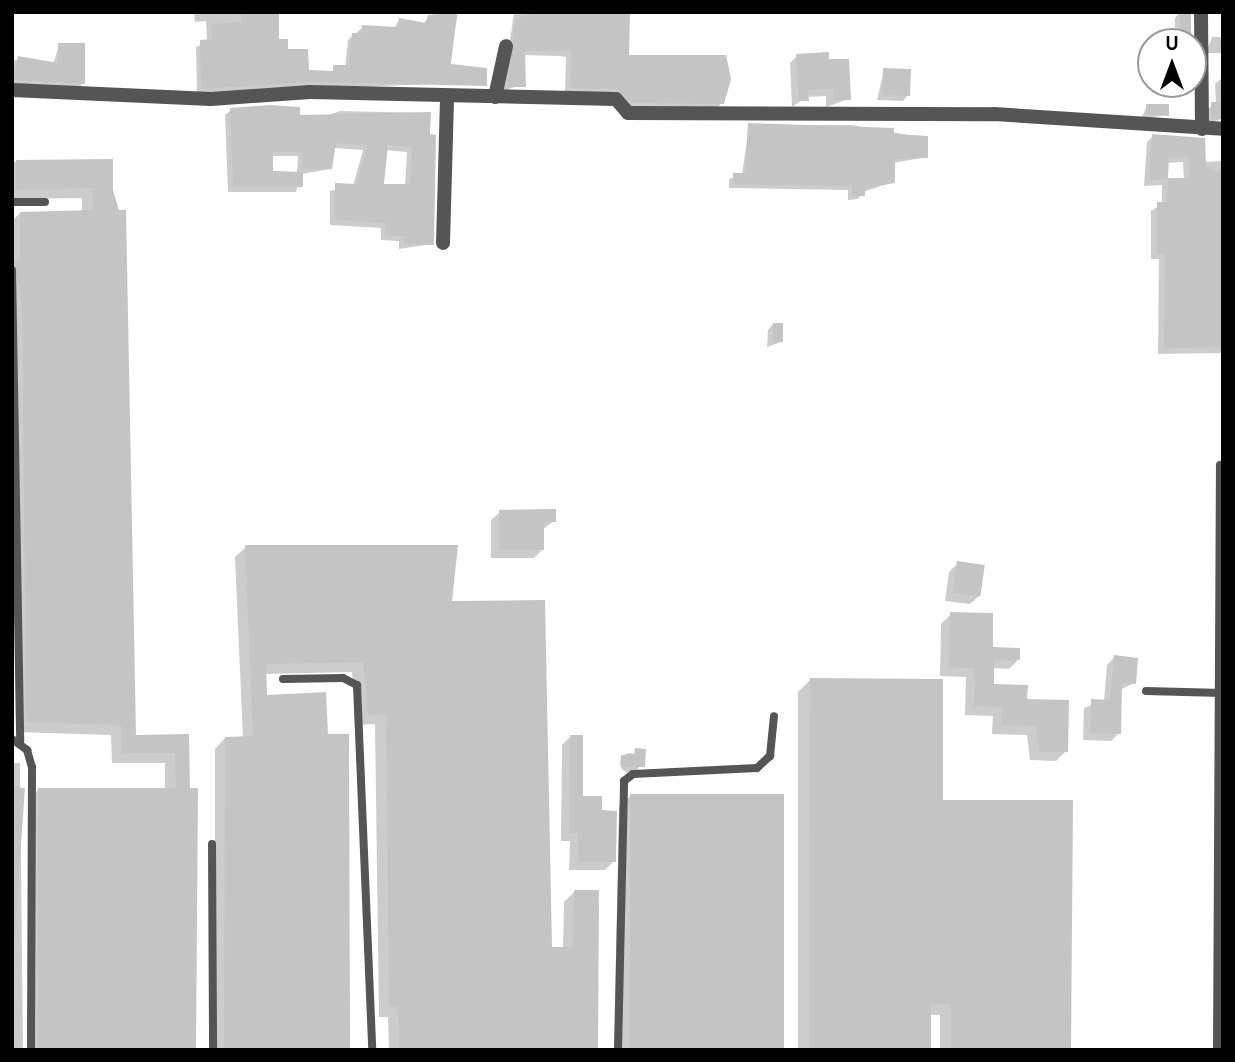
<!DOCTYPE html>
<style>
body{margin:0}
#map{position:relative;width:1235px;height:1062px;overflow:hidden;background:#fff;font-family:"DM Sans",sans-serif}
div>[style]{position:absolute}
.shadow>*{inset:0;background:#0003}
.round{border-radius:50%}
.building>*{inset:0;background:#c4c4c4;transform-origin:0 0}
.service>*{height:8px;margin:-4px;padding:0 4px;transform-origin:4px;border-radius:4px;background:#555}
.minor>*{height:14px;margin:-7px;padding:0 7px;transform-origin:7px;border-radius:7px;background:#555}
span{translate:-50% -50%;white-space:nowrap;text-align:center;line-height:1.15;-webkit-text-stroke:7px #fff;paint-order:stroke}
.frame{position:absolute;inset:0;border:14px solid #000;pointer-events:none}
.north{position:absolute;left:1137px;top:28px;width:70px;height:70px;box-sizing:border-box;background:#fff;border:2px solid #999;border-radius:50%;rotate:0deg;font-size:19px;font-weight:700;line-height:28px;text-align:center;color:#000}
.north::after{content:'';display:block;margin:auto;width:24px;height:32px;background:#000;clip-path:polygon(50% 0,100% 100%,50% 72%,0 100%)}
</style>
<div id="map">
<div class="shadow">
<i style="clip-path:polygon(194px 12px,275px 12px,277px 41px,308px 72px,328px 73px,345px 67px,348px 40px,363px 27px,394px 28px,400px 20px,423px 25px,429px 16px,458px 12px,449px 66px,487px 82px,197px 93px,196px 47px,207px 42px,206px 21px,195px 22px)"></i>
<i style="clip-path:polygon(514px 12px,627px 12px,628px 57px,725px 56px,729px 69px,722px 103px,716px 108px,627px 108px,565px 93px,566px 57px,558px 56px,523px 55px,524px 84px,503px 91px)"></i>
<i style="clip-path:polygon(1180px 12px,1190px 32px,1175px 37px,1175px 18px)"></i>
<i style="clip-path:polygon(1212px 37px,1223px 37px,1222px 53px,1206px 53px)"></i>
<i style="clip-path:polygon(59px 45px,84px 83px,78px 88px,12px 90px,12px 60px,53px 65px)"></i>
<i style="clip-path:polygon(797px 56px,849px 99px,826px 107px,826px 96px,807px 97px,792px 107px,790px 63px)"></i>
<i style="clip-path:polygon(884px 70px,908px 95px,903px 101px,877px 100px)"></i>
<i style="clip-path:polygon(1222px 78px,1221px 119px,1207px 124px,1207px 109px,1216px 104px,1215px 84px)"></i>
<i style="clip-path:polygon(1147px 106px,1167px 115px,1141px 119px)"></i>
<i style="clip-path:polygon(evenodd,231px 110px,323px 117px,340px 111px,429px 113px,432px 244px,399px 249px,399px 241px,381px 240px,381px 228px,330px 225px,330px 191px,353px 186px,363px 150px,334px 148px,331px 169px,301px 174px,296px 192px,228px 192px,225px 115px,231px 110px,385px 150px,407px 152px,405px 186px,382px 186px,385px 150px,231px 110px,271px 156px,298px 156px,297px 173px,271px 173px,271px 156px)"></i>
<i style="clip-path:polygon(12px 123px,12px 162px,111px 160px,134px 737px,188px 736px,194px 1050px,28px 1050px,28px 800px,39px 789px,165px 790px,165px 763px,112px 763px,111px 735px,16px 732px,12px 221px,20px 213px,82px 212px,82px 198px,12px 199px)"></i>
<i style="clip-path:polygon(749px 125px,851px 125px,926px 138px,927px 157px,893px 163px,893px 182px,863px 192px,858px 199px,848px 200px,848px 190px,729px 188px,729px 179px,742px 175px)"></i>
<i style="clip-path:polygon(evenodd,1153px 136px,1204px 162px,1223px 161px,1223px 353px,1158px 354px,1159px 259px,1151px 259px,1151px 211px,1162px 204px,1162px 185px,1144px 186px,1147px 142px,1153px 136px,1183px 162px,1184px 180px,1166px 179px,1167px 163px,1183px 162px)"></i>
<i style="clip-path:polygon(773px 324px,781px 342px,767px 347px,768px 330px)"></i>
<i style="clip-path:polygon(500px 512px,554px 521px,542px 530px,543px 549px,534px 558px,491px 558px,491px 520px)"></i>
<i style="clip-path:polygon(246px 547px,450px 603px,550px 949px,563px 949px,564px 902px,574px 892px,596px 1050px,389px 1050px,388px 1017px,379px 1017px,375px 724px,357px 725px,352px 672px,265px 674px,265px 697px,326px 736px,347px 736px,350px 1050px,215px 1050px,215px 749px,225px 738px,243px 738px,235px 557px)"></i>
<i style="clip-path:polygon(958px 563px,979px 596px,970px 604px,945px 601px,949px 572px)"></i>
<i style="clip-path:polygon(951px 614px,991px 649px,1018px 660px,1009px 669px,992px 668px,992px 686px,1066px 751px,1056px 761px,1030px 760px,1027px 735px,992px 734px,993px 716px,965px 715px,966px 677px,940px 676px,941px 624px)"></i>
<i style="clip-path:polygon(1115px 657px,1134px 683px,1120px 690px,1119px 733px,1111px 741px,1083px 740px,1084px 708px,1104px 701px,1107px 665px)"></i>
<i style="clip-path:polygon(810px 680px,941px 801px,1065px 1050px,940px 1050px,940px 1015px,929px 1015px,929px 1050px,798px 1050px,798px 692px)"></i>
<i style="clip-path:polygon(570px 737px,581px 797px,601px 812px,614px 861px,605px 870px,569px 870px,570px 841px,561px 841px,562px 745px)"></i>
<i class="round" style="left:620px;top:753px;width:20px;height:20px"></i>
<i style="clip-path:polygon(12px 763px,20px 763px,23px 1050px,12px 1050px)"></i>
<i style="clip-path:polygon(631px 795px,781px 1050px,614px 1050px,619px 807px)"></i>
<i style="clip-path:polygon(1223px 915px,1223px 1050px,1217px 1050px,1220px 917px)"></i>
</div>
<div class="building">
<i style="clip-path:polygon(241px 12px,279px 12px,279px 39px,288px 39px,288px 49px,308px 49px,309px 70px,333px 71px,333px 65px,349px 65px,352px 33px,362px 33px,362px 25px,397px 27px,399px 18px,426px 23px,428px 15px,457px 12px,451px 64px,487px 68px,487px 86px,310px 82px,201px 89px,200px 40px,212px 39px,210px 24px,241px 22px)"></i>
<i style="clip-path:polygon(630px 12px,629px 55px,726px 55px,731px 79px,724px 104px,632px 103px,617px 89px,570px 88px,571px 52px,564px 51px,525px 51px,526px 87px,507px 87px,515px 19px,532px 13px)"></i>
<i style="left:1180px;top:12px;width:11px;height:21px"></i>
<i style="clip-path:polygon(58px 43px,85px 43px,85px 84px,12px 80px,18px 56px,58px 63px)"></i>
<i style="clip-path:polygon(829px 52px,829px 59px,849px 59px,851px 100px,833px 100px,833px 89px,808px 90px,809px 101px,799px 101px,796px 54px)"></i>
<i style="left:883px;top:68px;width:28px;height:27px;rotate:2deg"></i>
<i style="left:1211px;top:102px;width:11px;height:17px"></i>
<i style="clip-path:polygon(1146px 104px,1169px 104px,1169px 116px,1146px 114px)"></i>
<i style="clip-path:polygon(evenodd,270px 105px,300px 107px,300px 115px,431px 112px,430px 134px,436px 135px,434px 245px,404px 244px,404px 236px,385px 235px,386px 223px,335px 220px,335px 183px,357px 184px,367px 145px,336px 143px,332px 169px,302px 169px,303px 152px,273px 152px,273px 171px,303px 172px,303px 187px,233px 187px,230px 108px,270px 105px,388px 145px,412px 147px,410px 184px,384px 184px,388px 145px)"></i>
<i style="clip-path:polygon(748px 123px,894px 128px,894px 134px,928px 136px,928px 158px,895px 159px,895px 183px,865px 188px,865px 196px,852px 196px,852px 186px,733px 184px,733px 173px,745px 173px)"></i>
<i style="clip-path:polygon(evenodd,1152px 134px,1205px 138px,1206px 167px,1223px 173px,1223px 347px,1164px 348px,1165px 254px,1157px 254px,1157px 202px,1167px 202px,1168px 179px,1149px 180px,1152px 134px,1169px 157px,1189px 157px,1190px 178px,1168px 178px,1169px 157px)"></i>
<i style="clip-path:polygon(113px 159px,113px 190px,119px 210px,126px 210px,136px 735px,189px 734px,190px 788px,198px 788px,196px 1050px,38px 1050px,38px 788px,176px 788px,175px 753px,122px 753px,121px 725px,26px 722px,22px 302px,14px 261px,20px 260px,20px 212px,93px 210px,92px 188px,16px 190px,16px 160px)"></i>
<i style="left:773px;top:323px;width:10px;height:19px"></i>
<i style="clip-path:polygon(556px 509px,556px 522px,544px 522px,544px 550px,499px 550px,499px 510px)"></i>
<i style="clip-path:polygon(245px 545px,458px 545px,452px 601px,545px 600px,552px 947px,573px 947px,574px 890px,599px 890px,598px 1050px,399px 1050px,398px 1007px,389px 1007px,386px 714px,368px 715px,363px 662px,266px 664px,267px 695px,326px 692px,328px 734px,349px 734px,350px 1050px,224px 1050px,225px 737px,253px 736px)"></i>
<i style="left:957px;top:561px;width:28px;height:32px;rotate:8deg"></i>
<i style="clip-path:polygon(950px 612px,993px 613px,993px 647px,1020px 648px,1020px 660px,994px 659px,994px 684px,1028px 685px,1027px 699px,1069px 700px,1068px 752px,1039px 752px,1036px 726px,1001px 725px,1002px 707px,974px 706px,975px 668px,949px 667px)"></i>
<i style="clip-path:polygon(1114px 655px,1138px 658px,1136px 684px,1122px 683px,1121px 734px,1090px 733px,1091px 699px,1110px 700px)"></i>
<i style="clip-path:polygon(810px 678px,943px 679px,943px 800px,1073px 800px,1071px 1050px,951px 1050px,951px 1004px,931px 1004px,931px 1050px,809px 1050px)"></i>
<i style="clip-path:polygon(570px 735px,583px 735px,583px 796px,602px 796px,602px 810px,617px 811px,616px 862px,578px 862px,578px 833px,569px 833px)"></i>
<i style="clip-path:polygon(635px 748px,646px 749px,645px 767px,621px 767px,621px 755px,634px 755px)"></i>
<i style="left:12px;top:787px;width:13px;height:263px;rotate:4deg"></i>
<i style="left:630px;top:794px;width:154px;height:256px"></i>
</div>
<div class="service">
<i style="left:12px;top:202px;width:33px"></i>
<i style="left:12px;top:270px;width:471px;rotate:89deg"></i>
<i style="left:283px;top:679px;width:60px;rotate:-1deg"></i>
<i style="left:343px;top:678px;width:16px;rotate:27deg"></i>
<i style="left:357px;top:685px;width:365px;rotate:87.6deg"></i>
<i style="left:1146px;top:691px;width:77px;rotate:1.5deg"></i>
<i style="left:12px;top:739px;width:19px;rotate:36deg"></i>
<i style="left:27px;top:750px;width:18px;rotate:74deg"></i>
<i style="left:32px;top:767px;width:283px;rotate:90.2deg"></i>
<i style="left:212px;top:844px;width:206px;rotate:89.7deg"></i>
<i style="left:618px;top:1050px;width:269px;rotate:-88.7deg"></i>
<i style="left:624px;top:781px;width:11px;rotate:-38deg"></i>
<i style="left:633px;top:774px;width:124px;rotate:-2.8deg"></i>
<i style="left:757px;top:768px;width:18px;rotate:-43deg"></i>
<i style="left:770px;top:756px;width:40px;rotate:-84.3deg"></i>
<i style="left:1217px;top:1050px;width:585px;rotate:-89.71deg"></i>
</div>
<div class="minor">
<i style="left:1201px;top:12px;width:117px;rotate:89.5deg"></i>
<i style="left:12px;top:90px;width:199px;rotate:2.6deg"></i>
<i style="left:211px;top:99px;width:99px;rotate:-4deg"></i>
<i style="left:310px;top:92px;width:306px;rotate:1.3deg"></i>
<i style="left:616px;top:99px;width:18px;rotate:49deg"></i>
<i style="left:628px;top:113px;width:366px;rotate:0.2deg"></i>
<i style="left:994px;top:114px;width:229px;rotate:3.7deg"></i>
<i style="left:495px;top:97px;width:52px;rotate:-77.8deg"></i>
<i style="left:443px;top:243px;width:146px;rotate:-88.4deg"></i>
</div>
<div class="frame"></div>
<div class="north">U</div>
</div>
